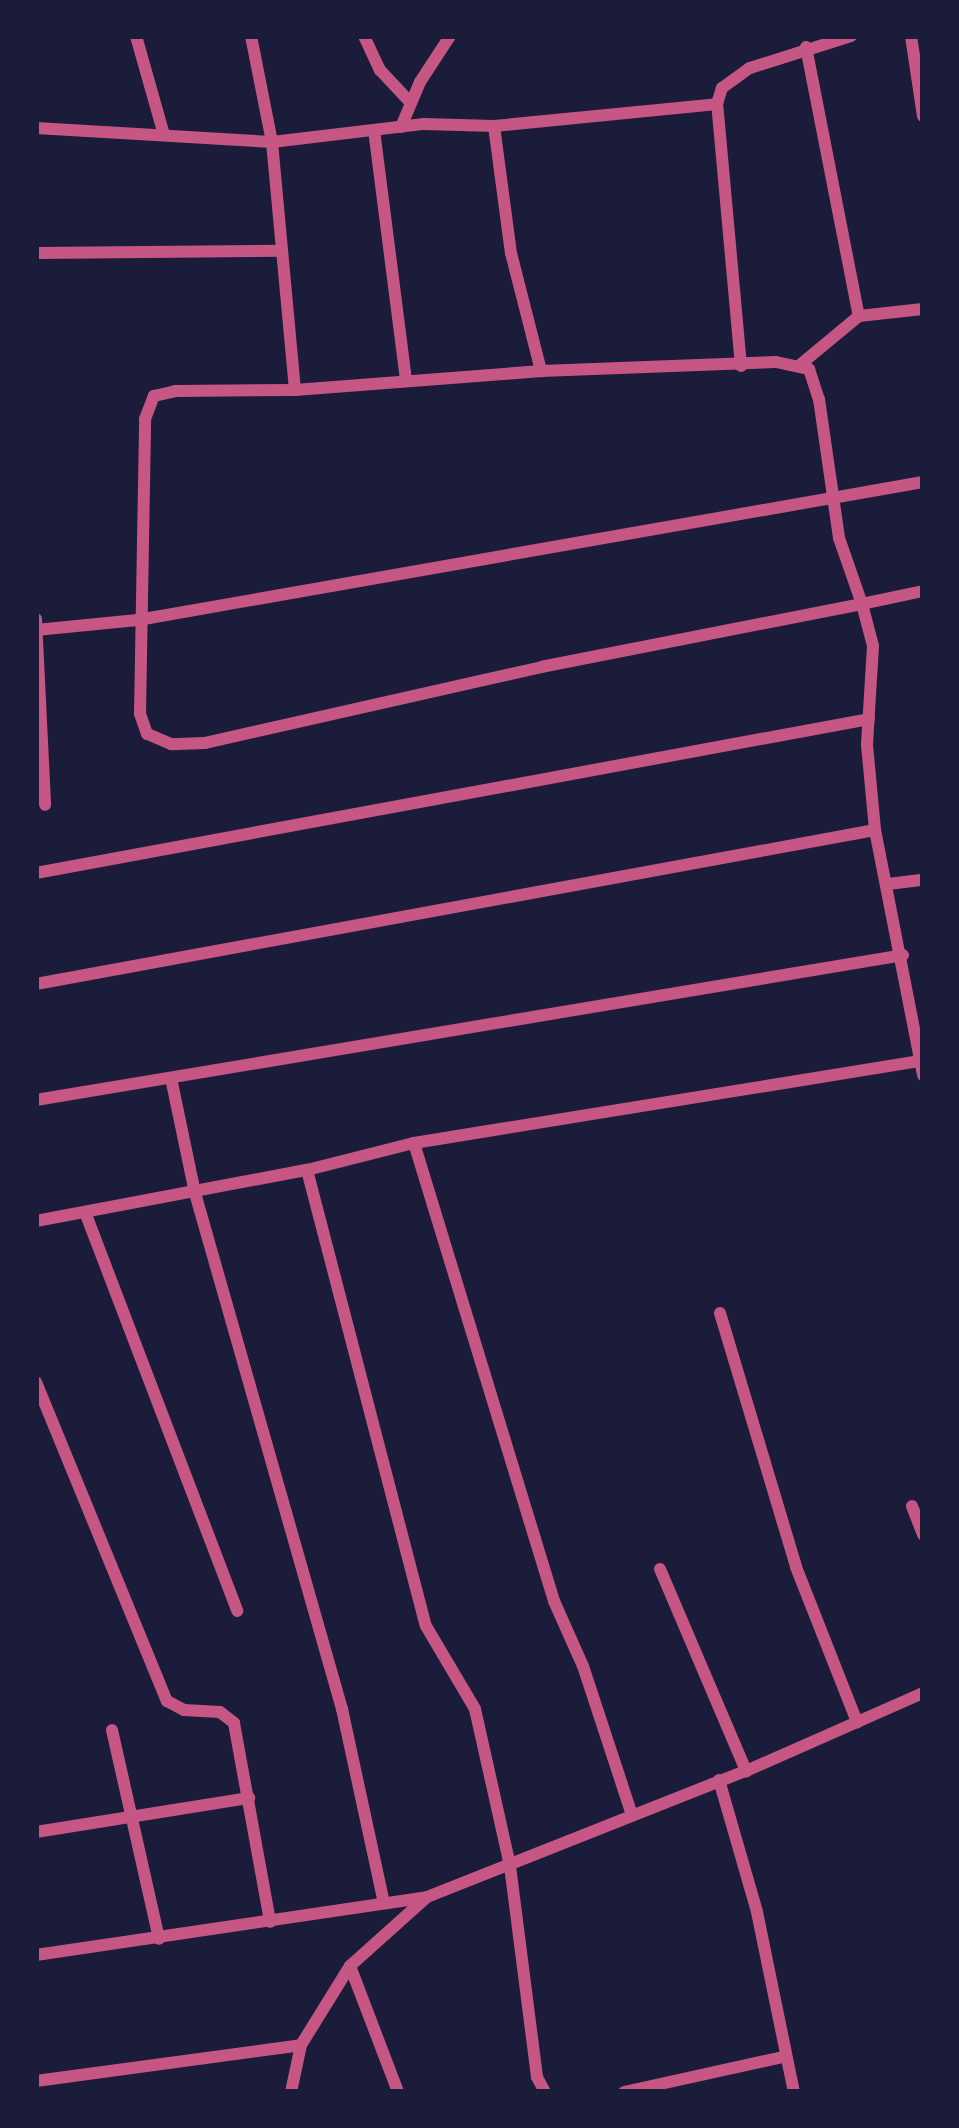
<!DOCTYPE html>
<style>
body{margin:0}
#map{position:relative;width:959px;height:2128px;overflow:hidden;background:#1b1b3a;font-family:Figtree,sans-serif}
div>[style]{position:absolute}
.minor>*{height:12px;margin:-6px;padding:0 6px;transform-origin:6px;border-radius:6px;background:#c65784}
span{translate:-50% -50%;white-space:nowrap;text-align:center;line-height:1.15;-webkit-text-stroke:9px #1b1b3a;paint-order:stroke}
.frame{position:absolute;inset:0;border:39px solid #1b1b3a;pointer-events:none}
</style>
<div id="map">
<div class="minor">
<i style="left:136px;top:36px;width:103px;rotate:74.2deg"></i>
<i style="left:251px;top:36px;width:108px;rotate:78.8deg"></i>
<i style="left:272px;top:142px;width:249px;rotate:84.7deg"></i>
<i style="left:364px;top:36px;width:38px;rotate:65deg"></i>
<i style="left:380px;top:70px;width:45px;rotate:46.8deg"></i>
<i style="left:911px;top:36px;width:81px;rotate:81.5deg"></i>
<i style="left:806px;top:47px;width:274px;rotate:78.9deg"></i>
<i style="left:494px;top:126px;width:128px;rotate:82.4deg"></i>
<i style="left:511px;top:253px;width:122px;rotate:75.7deg"></i>
<i style="left:401px;top:127px;width:49px;rotate:-67.1deg"></i>
<i style="left:420px;top:82px;width:55px;rotate:-56.9deg"></i>
<i style="left:36px;top:128px;width:236px;rotate:3.4deg"></i>
<i style="left:272px;top:142px;width:153px;rotate:-6.8deg"></i>
<i style="left:424px;top:124px;width:70px;rotate:1.6deg"></i>
<i style="left:494px;top:126px;width:224px;rotate:-5.6deg"></i>
<i style="left:374px;top:130px;width:253px;rotate:82.7deg"></i>
<i style="left:36px;top:253px;width:244px;rotate:-0.5deg"></i>
<i style="left:801px;top:364px;width:75px;rotate:-39.6deg"></i>
<i style="left:859px;top:316px;width:64px;rotate:-6.2deg"></i>
<i style="left:741px;top:366px;width:263px;rotate:-95.2deg"></i>
<i style="left:717px;top:104px;width:17px;rotate:-73deg"></i>
<i style="left:722px;top:88px;width:34px;rotate:-36deg"></i>
<i style="left:750px;top:68px;width:106px;rotate:-17.6deg"></i>
<i style="left:923px;top:591px;width:62px;rotate:168deg"></i>
<i style="left:862px;top:604px;width:326px;rotate:168.9deg"></i>
<i style="left:542px;top:667px;width:345px;rotate:167.3deg"></i>
<i style="left:205px;top:743px;width:34px;rotate:178deg"></i>
<i style="left:171px;top:744px;width:26px;rotate:-157deg"></i>
<i style="left:147px;top:734px;width:21px;rotate:-109deg"></i>
<i style="left:140px;top:714px;width:295px;rotate:-89deg"></i>
<i style="left:145px;top:419px;width:25px;rotate:-69deg"></i>
<i style="left:154px;top:396px;width:22px;rotate:-13deg"></i>
<i style="left:175px;top:391px;width:120px;rotate:-0.5deg"></i>
<i style="left:295px;top:390px;width:247px;rotate:-4.4deg"></i>
<i style="left:541px;top:371px;width:235px;rotate:-2.2deg"></i>
<i style="left:776px;top:362px;width:34px;rotate:12deg"></i>
<i style="left:809px;top:369px;width:32px;rotate:72deg"></i>
<i style="left:819px;top:399px;width:140px;rotate:81.8deg"></i>
<i style="left:839px;top:538px;width:70px;rotate:70.8deg"></i>
<i style="left:862px;top:604px;width:43px;rotate:75.3deg"></i>
<i style="left:873px;top:646px;width:99px;rotate:93.5deg"></i>
<i style="left:867px;top:745px;width:85px;rotate:84.6deg"></i>
<i style="left:875px;top:830px;width:250px;rotate:78.9deg"></i>
<i style="left:36px;top:619px;width:186px;rotate:87.2deg"></i>
<i style="left:36px;top:630px;width:102px;rotate:-5.6deg"></i>
<i style="left:138px;top:620px;width:797px;rotate:-9.97deg"></i>
<i style="left:36px;top:873px;width:847px;rotate:-10.47deg"></i>
<i style="left:888px;top:884px;width:35px;rotate:-7deg"></i>
<i style="left:36px;top:984px;width:853px;rotate:-10.4deg"></i>
<i style="left:171px;top:1078px;width:117px;rotate:78.2deg"></i>
<i style="left:195px;top:1193px;width:537px;rotate:74.1deg"></i>
<i style="left:342px;top:1709px;width:199px;rotate:77.8deg"></i>
<i style="left:36px;top:1100px;width:879px;rotate:-9.49deg"></i>
<i style="left:414px;top:1143px;width:479px;rotate:73deg"></i>
<i style="left:554px;top:1601px;width:71px;rotate:66deg"></i>
<i style="left:583px;top:1666px;width:154px;rotate:71.8deg"></i>
<i style="left:307px;top:1170px;width:471px;rotate:75.4deg"></i>
<i style="left:426px;top:1626px;width:96px;rotate:59.4deg"></i>
<i style="left:475px;top:1709px;width:161px;rotate:77.4deg"></i>
<i style="left:510px;top:1866px;width:213px;rotate:82.7deg"></i>
<i style="left:537px;top:2077px;width:17px;rotate:62deg"></i>
<i style="left:85px;top:1212px;width:427px;rotate:69.1deg"></i>
<i style="left:36px;top:1221px;width:276px;rotate:-10.7deg"></i>
<i style="left:307px;top:1170px;width:110px;rotate:-14.2deg"></i>
<i style="left:414px;top:1143px;width:513px;rotate:-9.21deg"></i>
<i style="left:720px;top:1313px;width:265px;rotate:73.3deg"></i>
<i style="left:796px;top:1567px;width:167px;rotate:68.5deg"></i>
<i style="left:36px;top:1382px;width:345px;rotate:67.7deg"></i>
<i style="left:167px;top:1701px;width:19px;rotate:28deg"></i>
<i style="left:184px;top:1710px;width:36px;rotate:3deg"></i>
<i style="left:220px;top:1712px;width:18px;rotate:38deg"></i>
<i style="left:234px;top:1723px;width:202px;rotate:79.7deg"></i>
<i style="left:912px;top:1506px;width:31px;rotate:69deg"></i>
<i style="left:660px;top:1569px;width:220px;rotate:66.9deg"></i>
<i style="left:112px;top:1730px;width:214px;rotate:77.3deg"></i>
<i style="left:719px;top:1780px;width:137px;rotate:73.9deg"></i>
<i style="left:757px;top:1912px;width:184px;rotate:78.4deg"></i>
<i style="left:36px;top:1832px;width:216px;rotate:-9.1deg"></i>
<i style="left:36px;top:1955px;width:395px;rotate:-8.4deg"></i>
<i style="left:427px;top:1897px;width:343px;rotate:-21.6deg"></i>
<i style="left:746px;top:1771px;width:193px;rotate:-23.8deg"></i>
<i style="left:350px;top:1966px;width:135px;rotate:69.1deg"></i>
<i style="left:36px;top:2081px;width:267px;rotate:-7.7deg"></i>
<i style="left:291px;top:2092px;width:48px;rotate:-78deg"></i>
<i style="left:301px;top:2045px;width:93px;rotate:-58.2deg"></i>
<i style="left:350px;top:1966px;width:103px;rotate:-41.9deg"></i>
<i style="left:624px;top:2092px;width:163px;rotate:-12.4deg"></i>
</div>
<div class="frame"></div>
</div>
